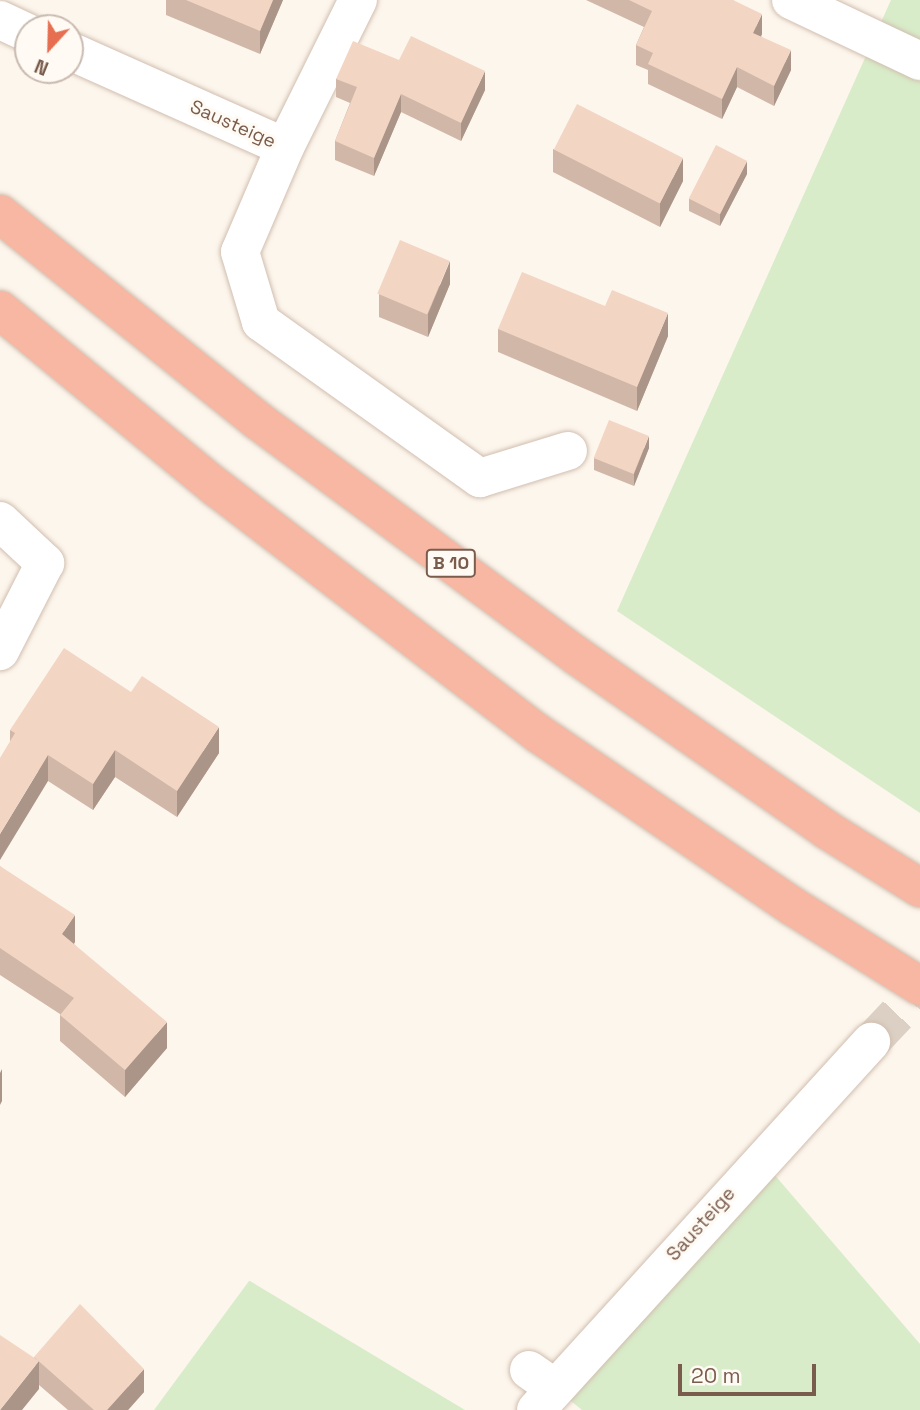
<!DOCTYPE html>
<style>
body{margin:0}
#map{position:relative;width:920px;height:1410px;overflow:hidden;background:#fdf6ec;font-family:"Space Grotesk",sans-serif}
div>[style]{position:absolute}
.green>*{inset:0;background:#d8ecc9}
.minor-tunnel>*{height:38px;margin-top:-19px;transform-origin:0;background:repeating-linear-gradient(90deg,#dcd0c4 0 38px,transparent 0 57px)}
.roads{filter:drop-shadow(0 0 2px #d1beb0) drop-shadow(0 0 2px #d1beb0)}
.minor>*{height:38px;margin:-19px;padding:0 19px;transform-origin:19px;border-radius:19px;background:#fff}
.highway>*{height:38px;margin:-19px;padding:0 19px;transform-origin:19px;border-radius:19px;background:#f7b7a3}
.wall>*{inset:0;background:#d1b7a8}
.shaded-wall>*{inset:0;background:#aa9588}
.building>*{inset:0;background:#f3d5c3;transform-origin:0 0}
span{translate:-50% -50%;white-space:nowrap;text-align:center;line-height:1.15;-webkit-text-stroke:6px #fffaf3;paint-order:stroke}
.shield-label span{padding:2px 5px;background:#fffaf3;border:2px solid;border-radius:5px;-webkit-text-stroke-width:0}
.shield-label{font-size:18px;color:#7a5c4d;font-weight:700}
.street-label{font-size:19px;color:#7a5c4d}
.north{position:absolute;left:14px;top:14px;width:70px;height:70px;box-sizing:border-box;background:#fffaf3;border:2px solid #cabbb1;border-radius:50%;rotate:202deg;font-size:19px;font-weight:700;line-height:28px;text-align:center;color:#7a5c4d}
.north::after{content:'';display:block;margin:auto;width:24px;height:32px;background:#e76f51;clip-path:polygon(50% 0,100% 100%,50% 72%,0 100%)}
.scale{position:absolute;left:678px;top:1364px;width:138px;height:32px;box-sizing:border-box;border:4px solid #7a5c4d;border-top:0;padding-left:9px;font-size:21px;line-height:24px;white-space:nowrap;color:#7a5c4d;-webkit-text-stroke:5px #fffaf3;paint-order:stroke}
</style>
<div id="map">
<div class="green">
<i style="clip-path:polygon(891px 0,920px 0,920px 813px,617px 611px)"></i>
<i style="clip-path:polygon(761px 1159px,920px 1344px,920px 1410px,582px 1410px,555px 1388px)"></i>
<i style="clip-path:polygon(249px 1281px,250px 1281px,465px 1410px,154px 1410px)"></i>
</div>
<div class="minor-tunnel">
<i style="left:871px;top:1042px;width:71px;rotate:-46.7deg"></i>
</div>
<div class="roads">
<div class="minor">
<i style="left:791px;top:0;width:143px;rotate:25.3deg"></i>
<i style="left:0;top:20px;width:31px;rotate:25deg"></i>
<i style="left:70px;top:51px;width:235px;rotate:24.1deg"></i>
<i style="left:285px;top:147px;width:164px;rotate:-63.6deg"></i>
<i style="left:285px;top:147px;width:114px;rotate:113.2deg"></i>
<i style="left:240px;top:252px;width:73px;rotate:73.3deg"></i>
<i style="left:261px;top:322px;width:269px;rotate:35.5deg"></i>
<i style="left:480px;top:478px;width:92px;rotate:-17.1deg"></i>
<i style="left:0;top:521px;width:62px;rotate:43deg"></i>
<i style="left:45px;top:563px;width:99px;rotate:117.1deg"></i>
<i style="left:529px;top:1370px;width:32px;rotate:35deg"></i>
<i style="left:536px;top:1410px;width:498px;rotate:-47.7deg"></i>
</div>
<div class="highway">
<i style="left:0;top:214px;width:329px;rotate:38.7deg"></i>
<i style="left:257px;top:420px;width:398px;rotate:36.4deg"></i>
<i style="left:577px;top:656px;width:305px;rotate:34.8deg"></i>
<i style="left:827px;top:830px;width:110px;rotate:31.9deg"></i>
<i style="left:0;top:310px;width:281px;rotate:39.4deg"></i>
<i style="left:217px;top:488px;width:405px;rotate:37.4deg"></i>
<i style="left:539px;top:734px;width:306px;rotate:34.2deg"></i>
<i style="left:792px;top:906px;width:151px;rotate:32deg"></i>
</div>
</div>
<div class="wall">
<i style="clip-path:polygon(166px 0,283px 0,260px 54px,166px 15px)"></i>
<i style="clip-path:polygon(586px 0,733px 0,762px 34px,761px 36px,791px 70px,774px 106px,737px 87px,722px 119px,648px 84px,648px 70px,636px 65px,636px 45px,644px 27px)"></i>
<i style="clip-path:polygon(399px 60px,485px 90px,461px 141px,401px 112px,374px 176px,335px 160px,335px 141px,350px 103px,336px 97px,336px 79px)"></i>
<i style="clip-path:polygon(553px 149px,683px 181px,660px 227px,553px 172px)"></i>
<i style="clip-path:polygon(747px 174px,720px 226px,689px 211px,689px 199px)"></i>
<i style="clip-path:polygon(450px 284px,428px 337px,379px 317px,379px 294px)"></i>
<i style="clip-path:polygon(498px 329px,668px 336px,637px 411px,498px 352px)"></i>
<i style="clip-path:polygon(649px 448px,634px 486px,594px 470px,594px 458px)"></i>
<i style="clip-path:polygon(10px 730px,219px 753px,177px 817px,115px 777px,93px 810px,48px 781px,10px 741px)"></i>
<i style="clip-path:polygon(0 866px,75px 942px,74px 944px,167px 1048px,125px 1097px,60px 1041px,60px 1014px,0 975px)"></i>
<i style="clip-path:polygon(34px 1357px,144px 1392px,128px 1410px,68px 1410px,39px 1385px,39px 1389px)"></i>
</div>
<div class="shaded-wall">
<i style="clip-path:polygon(273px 0,283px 0,260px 54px,260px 31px)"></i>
<i style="clip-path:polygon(762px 14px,762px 34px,753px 53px,753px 33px)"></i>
<i style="clip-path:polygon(791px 50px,791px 70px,774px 106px,774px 86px)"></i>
<i style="clip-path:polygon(737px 67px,737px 87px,722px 119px,722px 99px)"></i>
<i style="clip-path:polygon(485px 71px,485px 90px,461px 141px,461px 123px)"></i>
<i style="clip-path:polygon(401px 94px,401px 112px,374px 176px,374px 158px)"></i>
<i style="clip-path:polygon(683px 158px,683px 181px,660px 227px,660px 203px)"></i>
<i style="clip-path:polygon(747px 161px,747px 174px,720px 226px,720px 214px)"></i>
<i style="clip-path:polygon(450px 261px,450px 284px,428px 337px,428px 314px)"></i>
<i style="clip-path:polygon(668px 313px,668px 336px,637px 411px,637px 387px)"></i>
<i style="clip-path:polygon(649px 436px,649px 448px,634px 486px,634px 474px)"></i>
<i style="clip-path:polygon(219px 727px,219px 753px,177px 817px,177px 791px)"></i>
<i style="clip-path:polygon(115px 750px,115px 777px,93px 810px,93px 784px)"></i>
<i style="clip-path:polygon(48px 755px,48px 781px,0 860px,0 834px)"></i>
<i style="clip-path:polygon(75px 915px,75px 942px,62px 960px,62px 934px)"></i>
<i style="clip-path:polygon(167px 1022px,167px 1048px,125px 1097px,125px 1070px)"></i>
<i style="clip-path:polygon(2px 1069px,2px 1101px,0 1105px,0 1073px)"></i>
<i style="clip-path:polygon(39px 1361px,39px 1389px,22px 1410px,0 1410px)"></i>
<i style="clip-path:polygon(144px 1369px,144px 1392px,128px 1410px,107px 1410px)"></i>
</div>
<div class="building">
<i style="clip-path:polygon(186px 0,273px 0,260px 31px)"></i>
<i style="clip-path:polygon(629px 0,733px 0,762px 14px,753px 33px,791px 50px,774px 86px,737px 67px,722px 99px,648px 64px,653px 53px,636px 45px,652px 11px)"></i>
<i style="clip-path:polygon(411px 36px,485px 71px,461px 123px,401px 94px,374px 158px,335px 141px,357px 87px,336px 79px,353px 41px,399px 60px)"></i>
<i style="left:577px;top:104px;width:119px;height:51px;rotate:27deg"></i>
<i style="left:716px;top:145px;width:35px;height:60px;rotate:27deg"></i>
<i style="left:400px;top:240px;width:54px;height:58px;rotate:23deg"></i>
<i style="clip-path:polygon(522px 272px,605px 306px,612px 290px,668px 313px,637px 387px,498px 329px)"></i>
<i style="left:609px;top:420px;width:43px;height:41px;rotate:22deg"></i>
<i style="clip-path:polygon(64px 648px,131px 692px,142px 676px,219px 727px,177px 791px,115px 750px,93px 784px,48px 755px,0 834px,0 758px,15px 733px,10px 730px)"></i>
<i style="clip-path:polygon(0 866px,75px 915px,62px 934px,167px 1022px,125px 1070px,60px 1015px,74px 998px,0 948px)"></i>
<i style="clip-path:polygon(80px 1304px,144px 1369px,107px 1410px,94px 1410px,34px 1357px)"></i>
<i style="clip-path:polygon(0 1335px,39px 1361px,0 1410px)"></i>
</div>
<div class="shield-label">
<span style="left:451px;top:563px">B 10</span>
</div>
<div class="street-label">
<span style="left:233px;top:124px;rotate:24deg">Sausteige</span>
<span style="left:701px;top:1224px;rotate:-48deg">Sausteige</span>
</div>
<div class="north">N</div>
<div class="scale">20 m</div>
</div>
